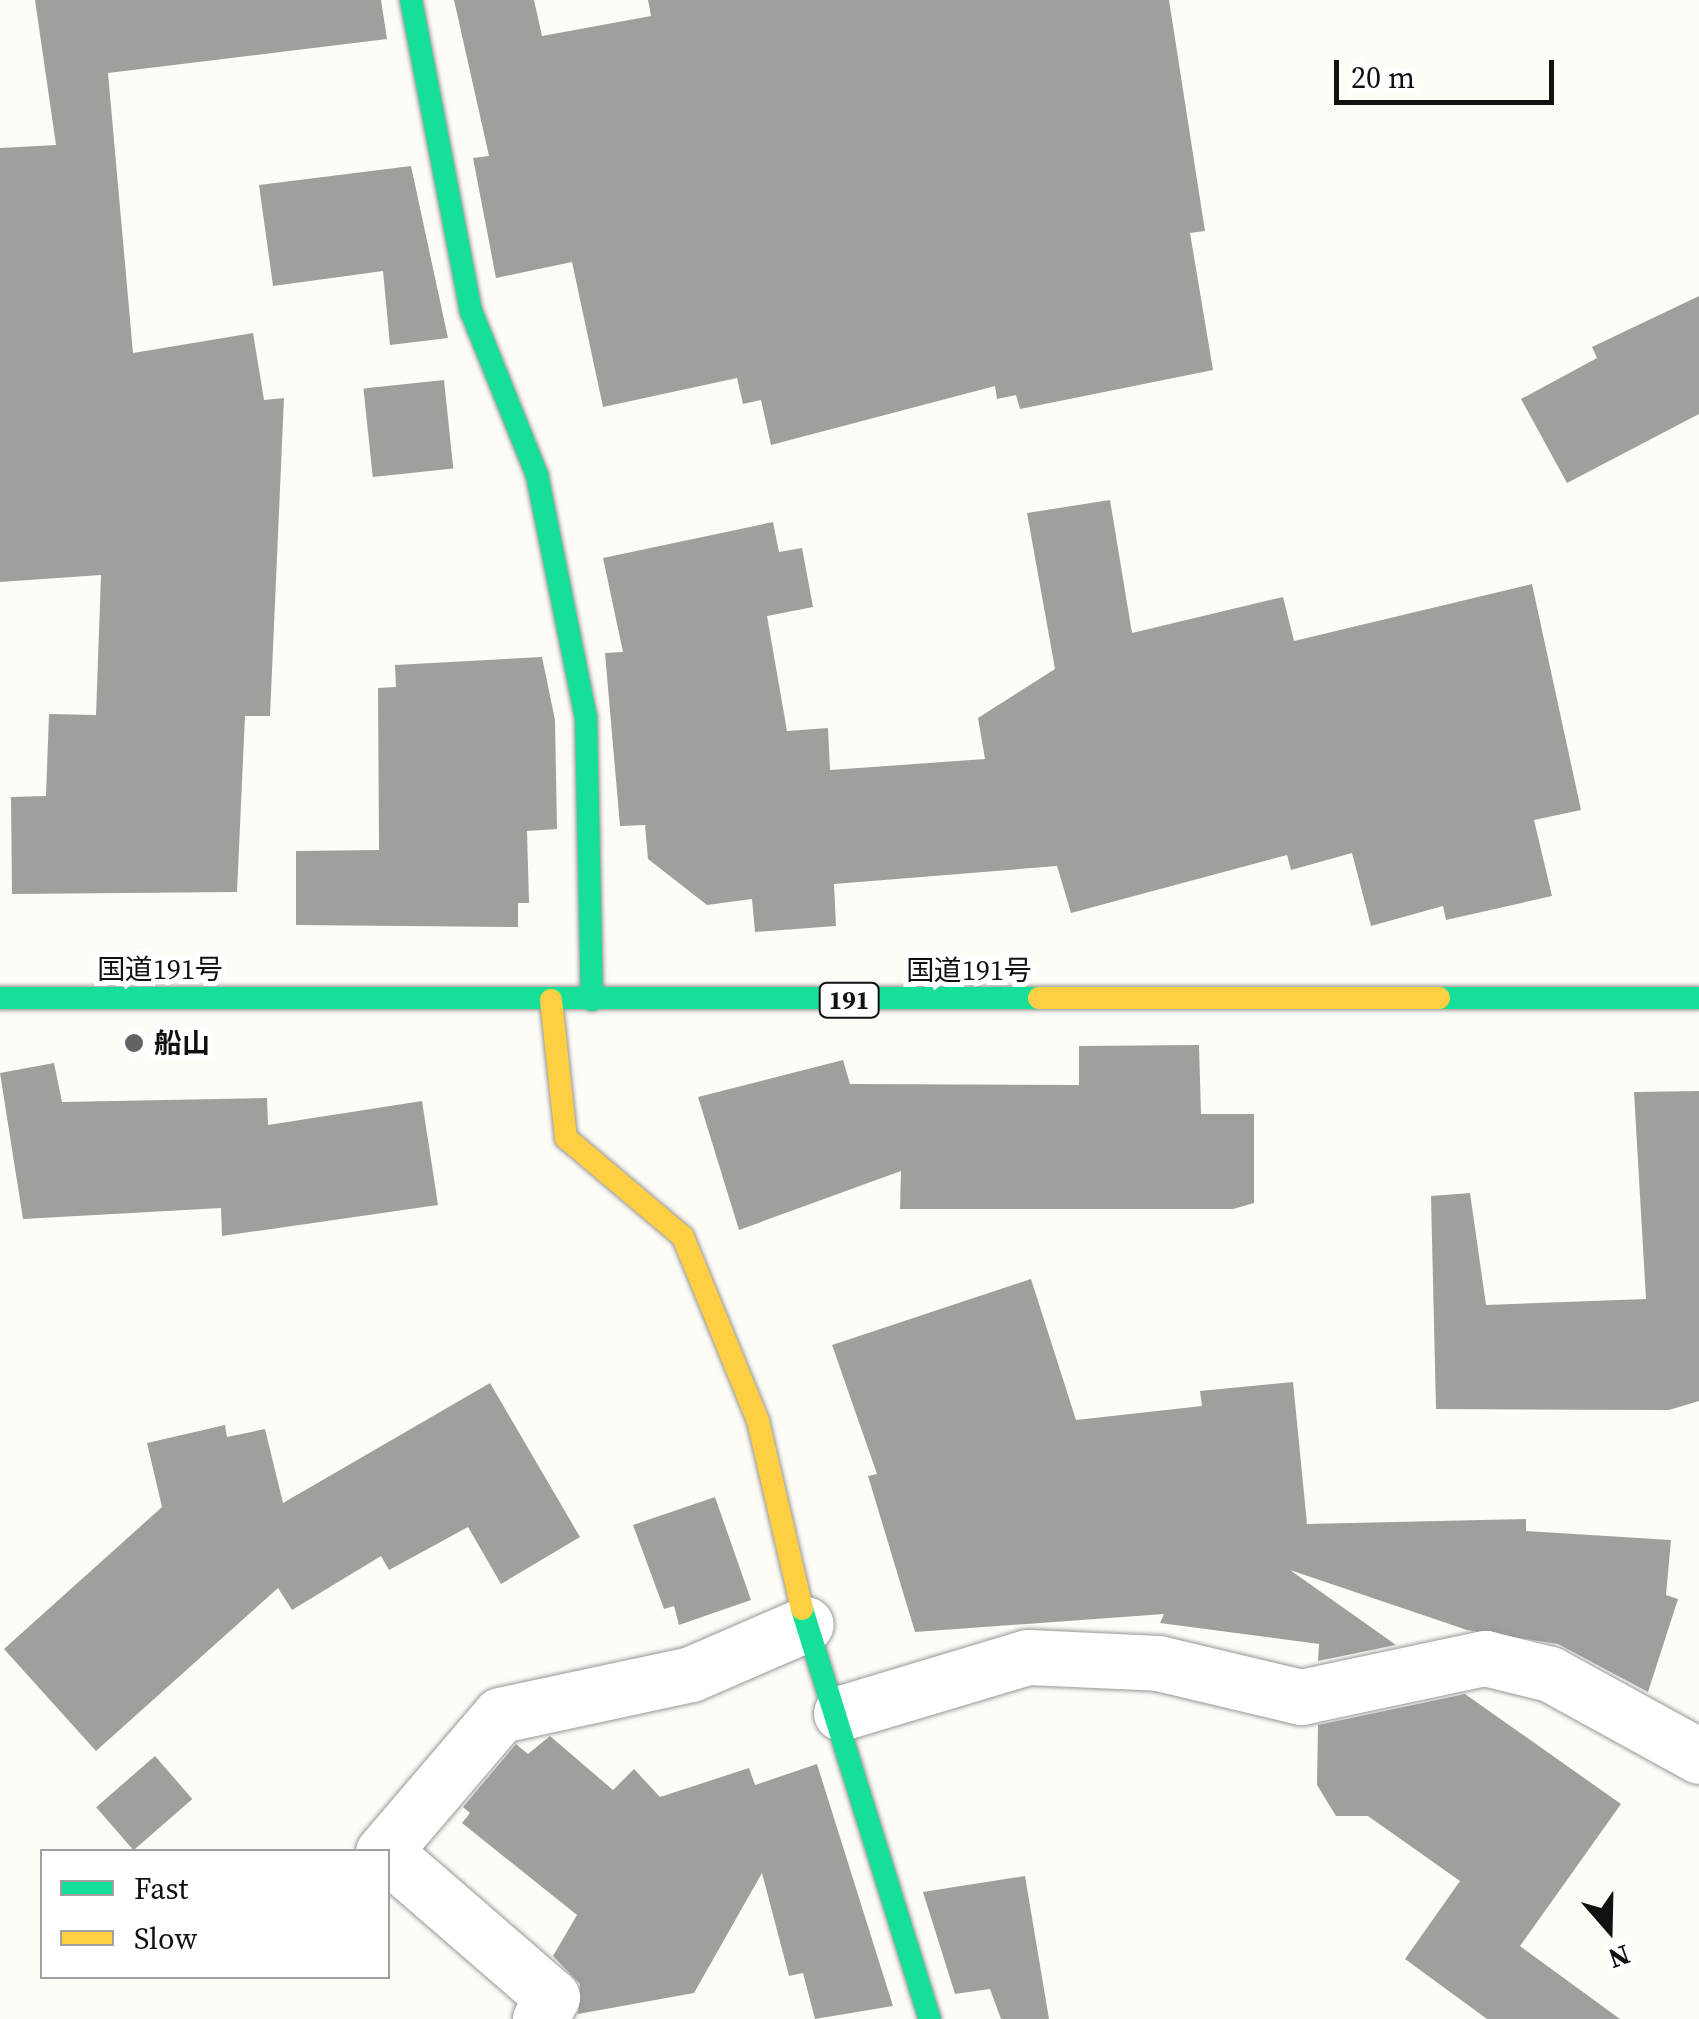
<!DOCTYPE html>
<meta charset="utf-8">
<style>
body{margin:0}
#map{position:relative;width:1699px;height:2019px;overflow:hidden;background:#fdfcf7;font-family:"Source Serif 4","Noto Sans JP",serif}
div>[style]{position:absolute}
.building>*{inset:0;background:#a19f9c;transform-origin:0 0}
.roads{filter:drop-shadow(0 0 2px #979795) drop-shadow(0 0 2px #979795)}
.street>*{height:55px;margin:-27.5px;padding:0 27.5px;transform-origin:27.5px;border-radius:27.5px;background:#fffffe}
.fast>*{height:22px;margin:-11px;padding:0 11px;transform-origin:11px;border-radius:11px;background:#16e098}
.slow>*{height:22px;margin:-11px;padding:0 11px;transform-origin:11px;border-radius:11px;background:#ffcf43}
.dots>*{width:28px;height:28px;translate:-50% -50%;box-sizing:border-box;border:5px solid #fff;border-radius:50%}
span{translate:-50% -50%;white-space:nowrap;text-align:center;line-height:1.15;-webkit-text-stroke:10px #fff;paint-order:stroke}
.shield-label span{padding:2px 8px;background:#fff;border:2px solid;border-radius:8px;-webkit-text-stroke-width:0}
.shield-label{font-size:25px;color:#111;font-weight:700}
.street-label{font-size:28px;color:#111}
.poi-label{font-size:28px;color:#111;font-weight:700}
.left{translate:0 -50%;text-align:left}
.legend{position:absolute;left:40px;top:1849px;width:350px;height:130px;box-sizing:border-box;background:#fff;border:2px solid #a0a0a0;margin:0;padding:12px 18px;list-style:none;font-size:30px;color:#111}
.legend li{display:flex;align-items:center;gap:20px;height:50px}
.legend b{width:50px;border:2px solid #a0a0a0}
.north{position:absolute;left:1559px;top:1879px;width:100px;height:100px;-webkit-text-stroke:8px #fff;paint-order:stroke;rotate:160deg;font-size:28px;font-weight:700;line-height:40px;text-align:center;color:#111}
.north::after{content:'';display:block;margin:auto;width:35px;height:45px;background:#111;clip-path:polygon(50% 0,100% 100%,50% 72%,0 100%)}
.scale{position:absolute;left:1334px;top:60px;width:220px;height:45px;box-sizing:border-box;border:5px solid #111;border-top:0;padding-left:12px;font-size:30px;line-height:35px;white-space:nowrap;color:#111;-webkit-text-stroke:8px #fff;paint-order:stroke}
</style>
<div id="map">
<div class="building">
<i style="clip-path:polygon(35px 0,381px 0,387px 39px,108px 73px,133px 353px,253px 333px,264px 400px,284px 398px,270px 716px,245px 716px,237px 892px,12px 894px,11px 797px,46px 796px,49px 714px,96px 715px,101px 575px,0 582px,0 148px,56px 145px)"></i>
<i style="clip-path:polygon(454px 0,534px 0,542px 36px,651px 16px,648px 0,1169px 0,1205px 231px,1190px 233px,1213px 370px,1020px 409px,1016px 395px,997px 399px,995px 386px,771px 445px,761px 400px,743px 404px,737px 378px,603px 407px,572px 262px,496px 278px,473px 158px,489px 156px)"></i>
<i style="clip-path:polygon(411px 166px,448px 338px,390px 345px,383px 271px,273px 286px,259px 185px)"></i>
<i style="clip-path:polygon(1699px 296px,1699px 414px,1567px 483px,1521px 399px,1597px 358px,1592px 347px)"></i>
<i style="left:444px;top:380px;width:89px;height:81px;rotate:84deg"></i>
<i style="clip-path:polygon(1110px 500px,1132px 633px,1283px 597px,1294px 641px,1532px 584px,1581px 810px,1534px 820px,1552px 896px,1446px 920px,1443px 906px,1371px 926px,1352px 853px,1291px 870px,1287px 855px,1071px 913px,1057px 866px,834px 884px,836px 926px,755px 932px,752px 899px,707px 905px,648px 859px,645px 825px,620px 826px,605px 653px,623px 652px,603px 558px,773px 522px,779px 552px,802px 548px,813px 607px,767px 616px,787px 731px,828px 728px,830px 770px,985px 759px,978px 718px,1055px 669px,1027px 513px)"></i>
<i style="clip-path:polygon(542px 657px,555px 720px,557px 829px,527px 831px,529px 903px,518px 903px,518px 927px,296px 925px,296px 851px,379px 850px,378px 688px,396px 687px,395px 665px)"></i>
<i style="clip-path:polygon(1199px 1045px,1201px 1114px,1254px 1114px,1254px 1203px,1233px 1209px,900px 1209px,901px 1171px,739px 1230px,698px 1097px,843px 1060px,850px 1084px,1079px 1085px,1079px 1046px)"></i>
<i style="clip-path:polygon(54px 1063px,62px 1102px,267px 1098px,268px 1125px,422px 1101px,438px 1205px,222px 1236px,221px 1208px,23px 1219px,0 1073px)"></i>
<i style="clip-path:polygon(1699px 1091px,1699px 1401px,1669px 1410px,1436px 1409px,1431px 1196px,1470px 1193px,1486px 1305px,1646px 1299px,1634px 1092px)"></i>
<i style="clip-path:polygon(1031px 1279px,1076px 1420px,1202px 1406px,1200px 1391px,1293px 1382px,1307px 1524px,1526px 1519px,1526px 1531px,1671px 1540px,1666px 1595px,1678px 1599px,1648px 1692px,1558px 1644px,1467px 1630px,1290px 1570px,1396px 1645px,1318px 1661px,1319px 1644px,1160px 1623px,1164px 1614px,915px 1632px,868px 1476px,877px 1474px,832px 1345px)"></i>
<i style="clip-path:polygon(490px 1383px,580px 1537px,501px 1584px,468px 1527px,389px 1570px,381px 1556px,292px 1610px,278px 1588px,96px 1751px,4px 1649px,162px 1507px,147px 1443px,225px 1425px,227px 1437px,265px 1429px,283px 1503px)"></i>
<i style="clip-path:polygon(715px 1497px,751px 1600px,679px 1625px,674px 1606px,664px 1609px,633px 1525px)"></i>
<i style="clip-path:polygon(1465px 1694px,1621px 1804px,1520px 1946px,1620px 2019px,1487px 2019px,1405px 1959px,1460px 1881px,1368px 1816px,1336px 1816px,1317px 1785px,1318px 1725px)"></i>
<i style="clip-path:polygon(550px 1736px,613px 1790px,634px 1769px,660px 1797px,749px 1768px,755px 1785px,817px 1764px,893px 2006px,815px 2019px,803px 1973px,789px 1976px,762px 1873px,694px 1993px,578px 2014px,580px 1984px,553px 1956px,577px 1915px,462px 1823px,470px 1813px,463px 1807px,516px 1744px,528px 1754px)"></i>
<i style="left:155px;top:1756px;width:57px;height:78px;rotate:49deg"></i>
<i style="clip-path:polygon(1025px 1876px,1049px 2019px,1001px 2019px,990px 1989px,955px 1994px,923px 1892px)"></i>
</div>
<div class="roads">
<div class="street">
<i style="left:841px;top:1713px;width:195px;rotate:-16.7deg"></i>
<i style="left:1028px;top:1657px;width:130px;rotate:2.6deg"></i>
<i style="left:1158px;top:1663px;width:147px;rotate:13.4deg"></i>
<i style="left:1301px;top:1697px;width:188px;rotate:-12deg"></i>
<i style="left:1485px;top:1658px;width:67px;rotate:13.8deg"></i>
<i style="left:1550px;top:1674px;width:170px;rotate:28.8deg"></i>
<i style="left:383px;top:1852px;width:180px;rotate:-49.5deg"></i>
<i style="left:500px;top:1715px;width:195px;rotate:-12.1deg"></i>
<i style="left:691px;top:1674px;width:125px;rotate:-23.5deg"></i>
<i style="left:388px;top:1855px;width:217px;rotate:40.9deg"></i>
<i style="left:552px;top:1997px;width:25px;rotate:119deg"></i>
</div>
<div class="fast">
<i style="left:411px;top:0;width:317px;rotate:79.1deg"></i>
<i style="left:471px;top:311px;width:177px;rotate:68.1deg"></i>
<i style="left:537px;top:475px;width:247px;rotate:78.6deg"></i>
<i style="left:586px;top:717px;width:283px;rotate:88.8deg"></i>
<i style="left:0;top:998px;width:1039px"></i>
<i style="left:1439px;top:998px;width:260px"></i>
<i style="left:802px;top:1609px;width:430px;rotate:72.7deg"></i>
</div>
<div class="slow">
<i style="left:1039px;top:998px;width:400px"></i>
<i style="left:551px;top:1000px;width:139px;rotate:83.8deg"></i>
<i style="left:566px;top:1138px;width:153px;rotate:40.2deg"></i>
<i style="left:683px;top:1237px;width:199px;rotate:67.8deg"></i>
<i style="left:758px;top:1421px;width:193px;rotate:76.8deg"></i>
</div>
</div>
<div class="dots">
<i style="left:134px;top:1043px;background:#646362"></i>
</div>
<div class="shield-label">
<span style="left:849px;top:1000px">191</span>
</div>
<div class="street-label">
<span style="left:160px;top:969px">国道191号</span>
<span style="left:969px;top:970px">国道191号</span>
</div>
<div class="poi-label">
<span class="left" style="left:154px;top:1043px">船山</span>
</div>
<ul class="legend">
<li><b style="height:12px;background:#16e098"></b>Fast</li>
<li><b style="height:12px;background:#ffcf43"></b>Slow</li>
</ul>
<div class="north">N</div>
<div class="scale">20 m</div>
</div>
